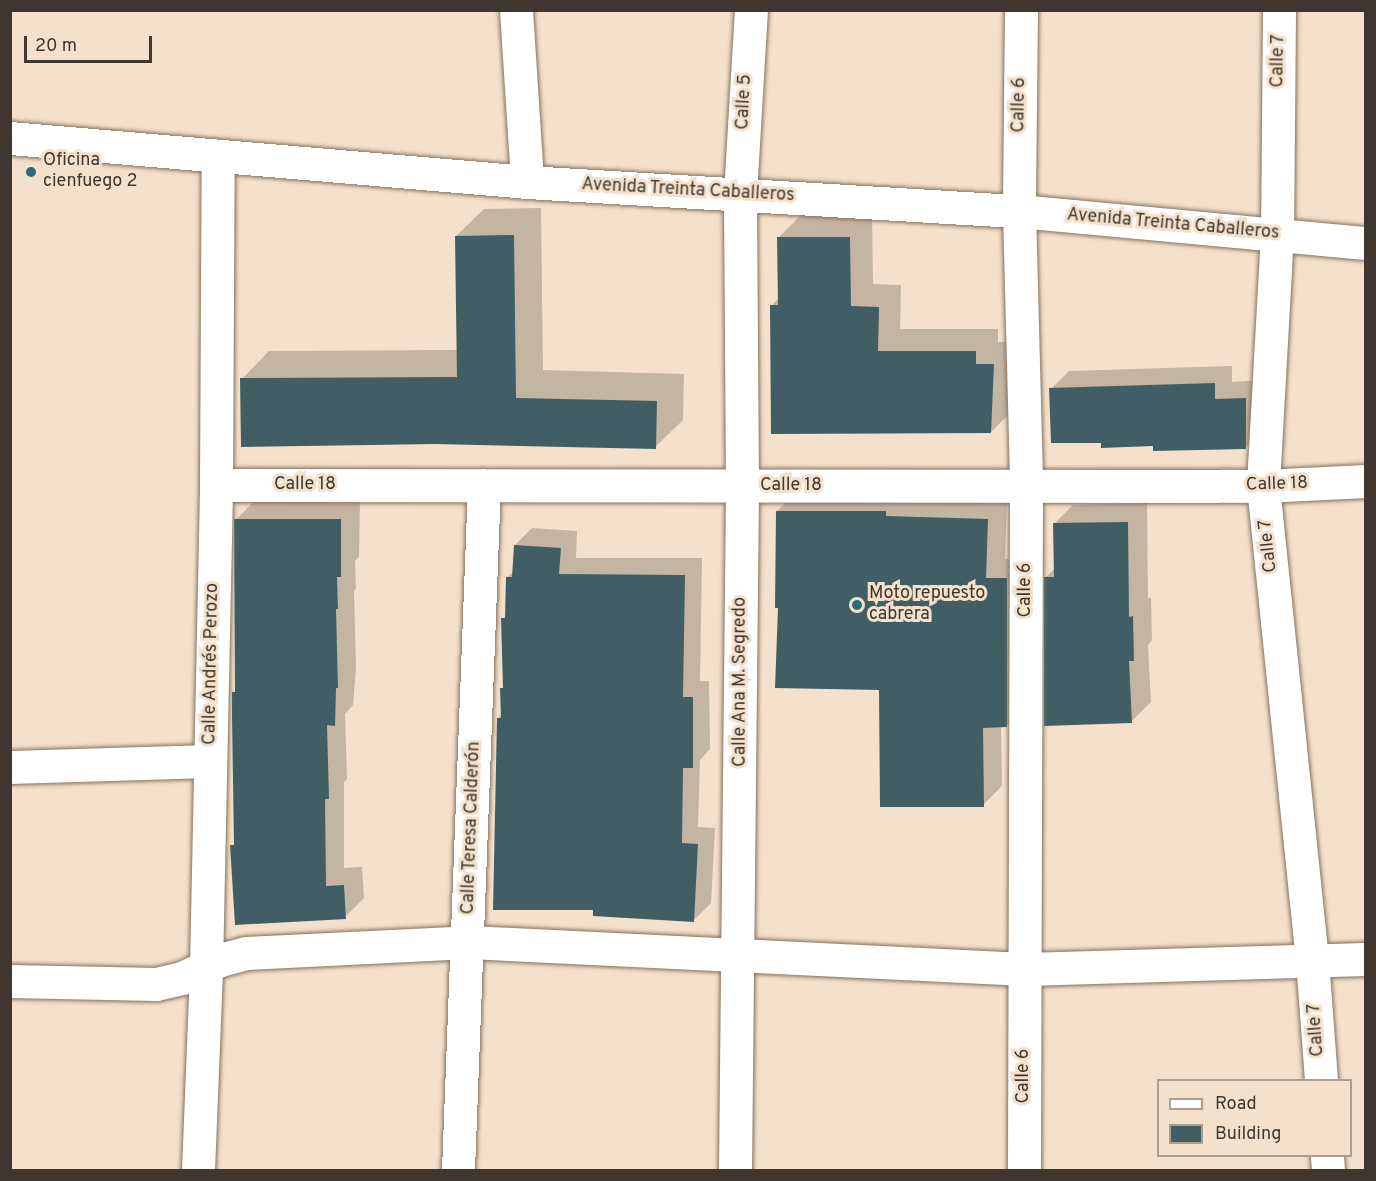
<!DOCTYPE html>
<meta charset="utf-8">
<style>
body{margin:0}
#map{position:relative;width:1376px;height:1181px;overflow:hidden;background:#f5e1cb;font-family:Overpass,sans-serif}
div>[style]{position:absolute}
.shadow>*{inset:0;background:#0003}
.building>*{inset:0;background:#405e63}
.roads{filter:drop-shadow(0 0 2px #84725f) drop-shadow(0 0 2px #84725f)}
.minor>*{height:33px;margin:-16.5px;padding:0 16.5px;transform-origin:16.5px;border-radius:16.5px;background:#fff}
.dots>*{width:16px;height:16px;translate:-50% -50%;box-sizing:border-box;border:3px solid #f5e1cb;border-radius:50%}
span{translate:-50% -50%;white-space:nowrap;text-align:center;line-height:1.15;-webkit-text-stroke:6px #f5e1cb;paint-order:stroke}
.street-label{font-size:18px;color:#3f372f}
.poi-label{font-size:18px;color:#3f372f}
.left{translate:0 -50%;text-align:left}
.frame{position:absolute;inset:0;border:12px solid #3f372f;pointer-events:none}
.legend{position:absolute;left:1157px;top:1079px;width:195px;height:78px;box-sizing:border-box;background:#f5e1cb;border:2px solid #ac9d8d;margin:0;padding:8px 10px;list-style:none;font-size:18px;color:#3f372f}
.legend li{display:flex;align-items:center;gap:12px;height:30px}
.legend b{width:30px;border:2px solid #ac9d8d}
.scale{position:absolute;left:24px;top:36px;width:128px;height:27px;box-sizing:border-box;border:3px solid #3f372f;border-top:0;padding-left:8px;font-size:18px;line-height:21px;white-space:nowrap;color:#3f372f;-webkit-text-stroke:4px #f5e1cb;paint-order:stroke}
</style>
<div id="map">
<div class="shadow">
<i style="clip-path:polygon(541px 208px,543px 370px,684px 374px,683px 420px,655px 447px,242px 379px,269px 351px,458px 350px,456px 236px,484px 209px)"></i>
<i style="clip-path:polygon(801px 215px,872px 215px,873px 284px,901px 285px,900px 329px,998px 329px,998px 342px,1016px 342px,1014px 409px,991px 432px,772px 305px,779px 298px,778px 238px)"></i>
<i style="clip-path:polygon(1232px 366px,1232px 382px,1263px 380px,1264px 429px,1246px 447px,1103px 441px,1051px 389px,1069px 371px)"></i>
<i style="clip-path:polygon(797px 492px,1007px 500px,1005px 559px,1026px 559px,1025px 707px,1006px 726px,1001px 726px,1002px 786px,983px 805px,881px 689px,779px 607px,777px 511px)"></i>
<i style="clip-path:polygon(254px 501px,360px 501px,359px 557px,355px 561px,356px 589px,354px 591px,356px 668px,353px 705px,345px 714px,347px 779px,344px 782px,344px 868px,362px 867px,364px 898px,345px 917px,232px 846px,236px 842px,236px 520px)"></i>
<i style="clip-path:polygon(1147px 503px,1148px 598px,1151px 598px,1152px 640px,1148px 645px,1151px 702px,1131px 722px,1046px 577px,1055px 568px,1054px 524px,1073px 505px)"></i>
<i style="clip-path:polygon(532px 528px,577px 531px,576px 558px,702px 558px,700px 681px,709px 681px,710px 749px,700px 760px,698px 827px,715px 828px,711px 903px,694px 920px,595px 908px,498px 718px,502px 714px,502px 689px,504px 686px,503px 619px,506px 615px,507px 577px,514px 571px,515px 545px)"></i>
</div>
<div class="building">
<i style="clip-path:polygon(514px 235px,516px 398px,657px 401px,656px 449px,435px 444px,241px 447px,240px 378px,457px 377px,455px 236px)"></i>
<i style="clip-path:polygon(777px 237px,850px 237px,851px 306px,879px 307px,878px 351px,976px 351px,976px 364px,994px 364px,991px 433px,771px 434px,770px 305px,778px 305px)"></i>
<i style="clip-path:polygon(1215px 383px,1215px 399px,1246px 398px,1246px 449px,1153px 451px,1153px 446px,1101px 448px,1101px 443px,1051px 443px,1049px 388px)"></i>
<i style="clip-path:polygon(776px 511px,886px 511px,886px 516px,988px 519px,986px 578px,1007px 578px,1007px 727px,983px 728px,984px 807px,880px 807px,879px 690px,775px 688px,778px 608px,775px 608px)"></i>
<i style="clip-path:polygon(234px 519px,341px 519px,341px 577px,337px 577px,338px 609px,336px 609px,338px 688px,336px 688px,335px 726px,327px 725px,329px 799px,325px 799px,326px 886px,344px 885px,346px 919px,235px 925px,230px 845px,234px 845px,232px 716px,232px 692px,235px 692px)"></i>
<i style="clip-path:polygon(1128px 522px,1129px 617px,1133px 616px,1134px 661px,1129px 661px,1132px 723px,1044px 726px,1044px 577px,1054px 577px,1053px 523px)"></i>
<i style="clip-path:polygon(514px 545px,561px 548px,559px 574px,685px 575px,683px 697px,693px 697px,693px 768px,683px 768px,682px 843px,698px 844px,694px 922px,593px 916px,593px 910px,493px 910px,497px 718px,501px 718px,500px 688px,503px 688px,501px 618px,505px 618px,506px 577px,512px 577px)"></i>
</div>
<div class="roads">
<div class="minor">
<i style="left:516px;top:10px;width:172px;rotate:86.3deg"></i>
<i style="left:1021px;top:10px;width:201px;rotate:90.6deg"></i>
<i style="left:1019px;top:211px;width:275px;rotate:88.5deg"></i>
<i style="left:1026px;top:486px;width:684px;rotate:90.17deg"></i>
<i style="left:1279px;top:10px;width:224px;rotate:90.5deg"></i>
<i style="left:1277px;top:234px;width:252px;rotate:93.2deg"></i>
<i style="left:1263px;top:486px;width:477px;rotate:84.1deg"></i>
<i style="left:1312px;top:960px;width:120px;rotate:85.7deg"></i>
<i style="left:10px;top:138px;width:519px;rotate:4.86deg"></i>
<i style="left:527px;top:182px;width:493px;rotate:3.4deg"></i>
<i style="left:1019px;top:211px;width:348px;rotate:5.3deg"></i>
<i style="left:216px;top:485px;width:1047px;rotate:0.05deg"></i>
<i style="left:1263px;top:486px;width:103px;rotate:-2.8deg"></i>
<i style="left:10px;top:767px;width:200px;rotate:-1.7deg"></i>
<i style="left:10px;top:981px;width:146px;rotate:1.2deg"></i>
<i style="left:156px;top:984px;width:27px;rotate:-13deg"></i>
<i style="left:182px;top:978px;width:42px;rotate:-25.3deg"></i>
<i style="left:220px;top:960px;width:27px;rotate:-15deg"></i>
<i style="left:246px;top:953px;width:223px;rotate:-2.8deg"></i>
<i style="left:469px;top:942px;width:557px;rotate:2.78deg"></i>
<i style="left:1025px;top:969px;width:341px;rotate:-1.7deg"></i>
<i style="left:1327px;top:1156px;width:14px;rotate:86deg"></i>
<i style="left:198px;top:1170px;width:203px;rotate:-87.7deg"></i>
<i style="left:206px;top:967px;width:482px;rotate:-88.8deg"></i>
<i style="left:216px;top:485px;width:328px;rotate:-89.7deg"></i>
<i style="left:458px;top:1170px;width:685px;rotate:-87.83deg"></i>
<i style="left:735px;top:1170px;width:684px;rotate:-89.41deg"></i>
<i style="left:742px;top:486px;width:292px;rotate:-90.4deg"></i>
<i style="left:740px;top:194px;width:184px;rotate:-86.6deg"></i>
</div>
</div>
<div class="dots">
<i style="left:31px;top:172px;background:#246e77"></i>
<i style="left:857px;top:605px;background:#246e77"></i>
</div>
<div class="street-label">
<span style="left:1279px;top:61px;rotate:-89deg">Calle 7</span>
<span style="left:745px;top:102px;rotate:-87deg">Calle 5</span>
<span style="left:1020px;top:105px;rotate:-89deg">Calle 6</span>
<span style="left:688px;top:191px;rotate:3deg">Avenida Treinta Caballeros</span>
<span style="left:1173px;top:225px;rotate:5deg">Avenida Treinta Caballeros</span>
<span style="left:305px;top:485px">Calle 18</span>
<span style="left:1277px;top:485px;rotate:-2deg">Calle 18</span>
<span style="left:791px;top:486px">Calle 18</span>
<span style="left:1269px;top:546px;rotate:-96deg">Calle 7</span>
<span style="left:1026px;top:590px;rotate:-90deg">Calle 6</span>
<span style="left:212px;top:664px;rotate:-89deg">Calle Andrés Perozo</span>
<span style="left:741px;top:682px;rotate:-90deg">Calle Ana M. Segredo</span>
<span style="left:472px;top:828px;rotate:-88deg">Calle Teresa Calderón</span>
<span style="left:1317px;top:1030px;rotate:-94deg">Calle 7</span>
<span style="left:1024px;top:1076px;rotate:-90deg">Calle 6</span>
</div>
<div class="poi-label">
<span class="left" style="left:43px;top:172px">Oficina<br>cienfuego 2</span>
<span class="left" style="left:869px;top:605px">Moto repuesto<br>cabrera</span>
</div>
<div class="frame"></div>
<ul class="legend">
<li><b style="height:8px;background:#fff"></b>Road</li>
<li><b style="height:16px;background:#405e63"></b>Building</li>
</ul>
<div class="scale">20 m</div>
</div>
